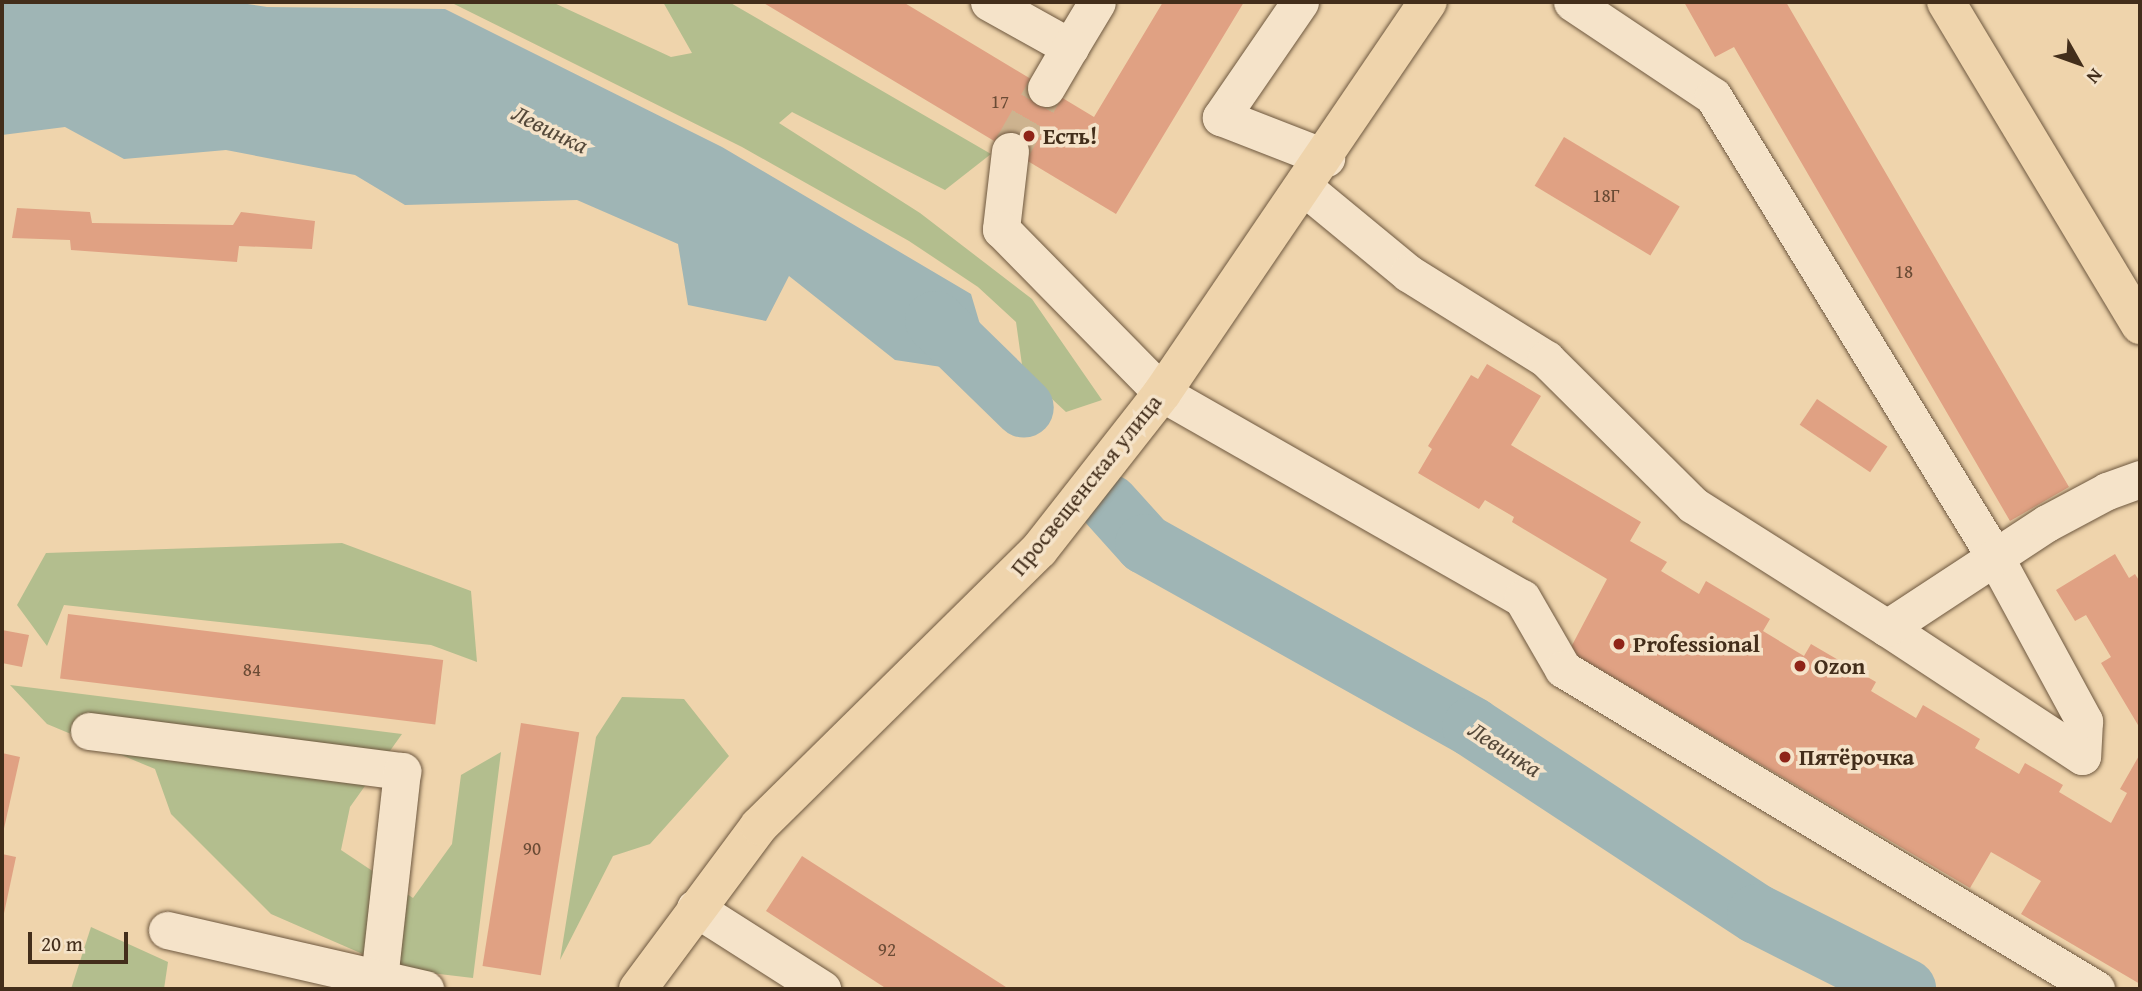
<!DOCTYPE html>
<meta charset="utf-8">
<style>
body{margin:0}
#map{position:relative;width:2142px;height:991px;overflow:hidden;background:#efd4ac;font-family:"Gentium Book Plus",serif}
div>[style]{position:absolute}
.green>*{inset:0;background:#b3be8e}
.water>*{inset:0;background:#9fb5b5}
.river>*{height:60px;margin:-30px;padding:0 30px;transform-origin:30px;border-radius:30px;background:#9fb5b5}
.building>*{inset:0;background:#e0a183;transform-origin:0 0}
.minor-tunnel>*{height:37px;margin-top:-18.5px;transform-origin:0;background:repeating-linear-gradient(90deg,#cdb38f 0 37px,transparent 0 55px)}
.roads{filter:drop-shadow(0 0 2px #6e583f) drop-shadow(0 0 2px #6e583f)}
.minor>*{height:37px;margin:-18.5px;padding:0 18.5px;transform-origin:18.5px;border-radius:18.5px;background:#f5e3c9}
.major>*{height:38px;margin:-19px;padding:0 19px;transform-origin:19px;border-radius:19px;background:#efd4ac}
.dots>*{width:19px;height:19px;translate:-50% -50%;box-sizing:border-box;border:4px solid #f5e3c9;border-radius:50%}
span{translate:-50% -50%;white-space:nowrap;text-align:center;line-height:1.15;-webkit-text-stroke:7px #f5e3c9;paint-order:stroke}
.number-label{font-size:19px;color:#6a4b35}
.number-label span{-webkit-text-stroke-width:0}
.poi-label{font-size:23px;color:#432e1b;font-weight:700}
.left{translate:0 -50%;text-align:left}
.street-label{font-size:23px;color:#432e1b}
.water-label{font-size:24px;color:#55493a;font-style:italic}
.frame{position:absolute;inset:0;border:4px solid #432e1b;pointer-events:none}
.north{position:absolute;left:2044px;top:28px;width:70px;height:70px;-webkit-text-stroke:5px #f5e3c9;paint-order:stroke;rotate:130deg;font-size:19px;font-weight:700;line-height:28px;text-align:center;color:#432e1b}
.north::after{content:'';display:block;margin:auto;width:24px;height:32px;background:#432e1b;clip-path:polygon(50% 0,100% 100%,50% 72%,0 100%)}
.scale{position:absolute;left:28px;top:932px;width:100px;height:32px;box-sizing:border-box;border:4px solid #432e1b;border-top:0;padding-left:9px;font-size:21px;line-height:24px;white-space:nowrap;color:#432e1b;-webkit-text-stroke:5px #f5e3c9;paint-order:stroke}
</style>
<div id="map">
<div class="green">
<i style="clip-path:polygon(438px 2px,552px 2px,671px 57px,692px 53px,663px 2px,729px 2px,991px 154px,945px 190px,792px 112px,779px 123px,920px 213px,1032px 299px,1102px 400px,1066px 412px,1023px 372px,1016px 322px,978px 287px,909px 241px,742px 147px,452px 3px)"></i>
<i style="clip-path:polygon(342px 543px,471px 591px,477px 662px,431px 645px,64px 605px,47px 646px,17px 605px,46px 553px)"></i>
<i style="clip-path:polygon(10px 685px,402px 734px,350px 807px,341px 850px,413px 898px,452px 844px,461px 775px,501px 752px,473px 978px,397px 969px,271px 914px,171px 814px,155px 769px,47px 724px)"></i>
<i style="clip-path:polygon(622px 697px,684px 699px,729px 756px,650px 844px,613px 856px,560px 960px,596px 737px)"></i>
<i style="clip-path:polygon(91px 927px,168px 962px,164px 989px,71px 989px)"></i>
</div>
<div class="water">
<i style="clip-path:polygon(2px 2px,234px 2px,267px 7px,445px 9px,722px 147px,971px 294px,995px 375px,895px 360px,789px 276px,766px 321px,688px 305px,678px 244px,577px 200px,405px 205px,355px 175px,226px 150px,124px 159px,65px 127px,2px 135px)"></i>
</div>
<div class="river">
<i style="left:935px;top:321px;width:124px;rotate:44.3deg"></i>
<i style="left:1109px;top:504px;width:54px;rotate:48deg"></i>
<i style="left:1145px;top:544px;width:375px;rotate:29.2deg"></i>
<i style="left:1472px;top:727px;width:341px;rotate:33.3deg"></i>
<i style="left:1757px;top:914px;width:167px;rotate:26.7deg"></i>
</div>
<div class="building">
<i style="clip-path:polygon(762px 2px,903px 2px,1094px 117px,1163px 2px,1244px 2px,1116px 214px)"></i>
<i style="clip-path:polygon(1684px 2px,1786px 2px,2069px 487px,2010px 521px,1734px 47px,1715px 57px)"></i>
<i style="left:1564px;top:137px;width:135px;height:57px;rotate:31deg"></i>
<i style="clip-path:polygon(17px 208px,90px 212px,92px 223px,233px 225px,241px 212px,315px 221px,312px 249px,239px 246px,237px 262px,71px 250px,70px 240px,12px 238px)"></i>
<i style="clip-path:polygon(1487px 364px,1541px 396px,1511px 445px,1641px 522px,1630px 541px,1667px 562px,1661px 571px,1699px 594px,1706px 581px,1770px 619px,1763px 631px,1804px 656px,1811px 644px,1876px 682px,1871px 691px,1916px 718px,1923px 705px,1980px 739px,1975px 748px,2019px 774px,2025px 763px,2063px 785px,2059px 792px,2111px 823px,2127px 793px,2120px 789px,2140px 754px,2140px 984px,2021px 914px,2041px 881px,2012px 864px,1991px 852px,1970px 888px,1569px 651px,1607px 579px,1512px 522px,1514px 517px,1485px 500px,1479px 509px,1418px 473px,1432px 449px,1428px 446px,1471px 375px,1478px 379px)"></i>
<i style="left:1817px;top:399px;width:85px;height:31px;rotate:34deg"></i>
<i style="clip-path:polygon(2115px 554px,2129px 578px,2135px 574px,2140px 582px,2138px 725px,2101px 663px,2111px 657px,2086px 615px,2075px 621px,2056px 590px)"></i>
<i style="left:68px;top:614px;width:378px;height:65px;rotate:7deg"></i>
<i style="clip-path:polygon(2px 630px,29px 635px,22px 667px,2px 663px)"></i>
<i style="left:521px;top:723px;width:59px;height:246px;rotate:9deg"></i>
<i style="clip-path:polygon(2px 753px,20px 757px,3px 833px,2px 833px)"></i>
<i style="clip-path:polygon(2px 854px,16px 857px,3px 918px,2px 918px)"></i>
<i style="clip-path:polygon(802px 856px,1009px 989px,887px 989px,766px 911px)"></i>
</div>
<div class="minor-tunnel">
<i style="left:1010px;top:151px;width:73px;rotate:-60.3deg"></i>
</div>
<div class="roads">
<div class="minor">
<i style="left:989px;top:2px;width:93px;rotate:29.1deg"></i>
<i style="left:1070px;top:47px;width:52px;rotate:-59deg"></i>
<i style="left:1300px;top:2px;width:140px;rotate:124.5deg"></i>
<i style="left:1221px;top:117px;width:113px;rotate:21.3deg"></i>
<i style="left:1572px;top:2px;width:169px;rotate:33.7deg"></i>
<i style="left:1713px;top:96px;width:540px;rotate:58.55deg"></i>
<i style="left:1995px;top:557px;width:187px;rotate:61.5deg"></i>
<i style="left:2084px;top:721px;width:35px;rotate:93deg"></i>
<i style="left:2082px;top:756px;width:233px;rotate:-146.7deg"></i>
<i style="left:1046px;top:88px;width:48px;rotate:-59.7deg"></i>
<i style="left:1010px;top:151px;width:79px;rotate:96.6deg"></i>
<i style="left:1001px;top:229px;width:230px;rotate:45.5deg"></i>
<i style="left:1162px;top:393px;width:414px;rotate:29.7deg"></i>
<i style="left:1522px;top:598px;width:82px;rotate:60deg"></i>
<i style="left:1563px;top:669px;width:622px;rotate:30.98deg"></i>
<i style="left:1305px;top:188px;width:134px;rotate:39.5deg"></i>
<i style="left:1408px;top:273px;width:163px;rotate:31.9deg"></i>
<i style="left:1546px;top:359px;width:207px;rotate:44.8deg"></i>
<i style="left:1693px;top:505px;width:230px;rotate:32.4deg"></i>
<i style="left:1887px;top:628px;width:191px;rotate:-33.3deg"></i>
<i style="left:2047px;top:523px;width:68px;rotate:-28.1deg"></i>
<i style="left:2107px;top:491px;width:35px;rotate:-20deg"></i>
<i style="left:89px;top:731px;width:316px;rotate:7.3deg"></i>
<i style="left:402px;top:771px;width:209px;rotate:96.3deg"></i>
<i style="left:695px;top:908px;width:151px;rotate:32.5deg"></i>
<i style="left:167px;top:930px;width:265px;rotate:12.9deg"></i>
</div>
<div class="major">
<i style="left:1946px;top:2px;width:377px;rotate:59deg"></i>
<i style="left:638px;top:989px;width:203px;rotate:-53.4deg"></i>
<i style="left:759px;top:826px;width:393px;rotate:-44.6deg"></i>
<i style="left:1039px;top:550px;width:199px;rotate:-51.9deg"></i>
<i style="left:1162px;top:393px;width:473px;rotate:-55.8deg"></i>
</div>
</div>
<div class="dots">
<i style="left:1029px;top:136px;background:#8f2418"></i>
<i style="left:1619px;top:644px;background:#8f2418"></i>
<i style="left:1800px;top:666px;background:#8f2418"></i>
<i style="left:1785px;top:757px;background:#8f2418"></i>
</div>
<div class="number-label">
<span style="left:1000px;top:102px">17</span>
<span style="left:1606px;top:196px">18Г</span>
<span style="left:1904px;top:272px">18</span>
<span style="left:252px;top:670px">84</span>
<span style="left:532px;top:849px">90</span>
<span style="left:887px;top:950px">92</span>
</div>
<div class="poi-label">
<span class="left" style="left:1043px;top:136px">Есть!</span>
<span class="left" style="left:1633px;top:644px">Professional</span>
<span class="left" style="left:1814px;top:666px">Ozon</span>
<span class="left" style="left:1799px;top:757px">Пятёрочка</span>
</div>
<div class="street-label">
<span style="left:1086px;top:485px;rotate:-51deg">Просвещенская улица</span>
</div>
<div class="water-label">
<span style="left:550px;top:129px;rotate:26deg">Левинка</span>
<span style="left:1505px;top:749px;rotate:33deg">Левинка</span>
</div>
<div class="frame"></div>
<div class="north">N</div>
<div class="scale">20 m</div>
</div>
